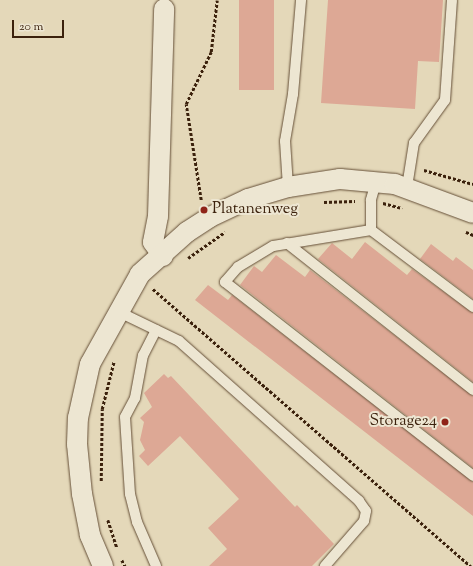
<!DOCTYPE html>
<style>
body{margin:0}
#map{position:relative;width:473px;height:566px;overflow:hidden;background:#e4d8b9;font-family:"Sorts Mill Goudy",serif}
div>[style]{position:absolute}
.building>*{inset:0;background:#dda895;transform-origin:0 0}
.path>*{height:2.5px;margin-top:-1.25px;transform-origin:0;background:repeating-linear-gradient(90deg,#3b210c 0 3px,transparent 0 5px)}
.roads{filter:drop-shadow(0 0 1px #654f37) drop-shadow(0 0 1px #654f37)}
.service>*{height:10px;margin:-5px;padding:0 5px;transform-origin:5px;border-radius:5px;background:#ede6d2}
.minor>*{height:20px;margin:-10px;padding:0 10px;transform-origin:10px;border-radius:10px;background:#ede6d2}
.dots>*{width:11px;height:11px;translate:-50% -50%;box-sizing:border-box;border:2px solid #ede6d2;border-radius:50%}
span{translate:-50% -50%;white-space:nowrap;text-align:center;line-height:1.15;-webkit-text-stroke:4px #ede6d2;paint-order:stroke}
.poi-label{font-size:16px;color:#3b210c}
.left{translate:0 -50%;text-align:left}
.right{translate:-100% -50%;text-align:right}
.scale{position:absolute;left:12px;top:20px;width:52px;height:18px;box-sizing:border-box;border:2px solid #3b210c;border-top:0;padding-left:5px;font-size:12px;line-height:14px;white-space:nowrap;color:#3b210c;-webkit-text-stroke:3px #ede6d2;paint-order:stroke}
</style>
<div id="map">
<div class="building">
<i style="left:239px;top:0;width:35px;height:90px"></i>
<i style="clip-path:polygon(328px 0,443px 0,439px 62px,418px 61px,415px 109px,321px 103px)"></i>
<i style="clip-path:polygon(365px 242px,407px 275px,412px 269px,473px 313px,473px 382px,318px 259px,332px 243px,352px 259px)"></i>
<i style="clip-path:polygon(431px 244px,453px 261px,456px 257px,473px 270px,473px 299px,420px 259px)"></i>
<i style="clip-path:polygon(276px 255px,305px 277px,310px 270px,473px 396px,473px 468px,240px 285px,254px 266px,262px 272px)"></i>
<i style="clip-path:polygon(208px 285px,228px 300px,232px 295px,473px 482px,473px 516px,195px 300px)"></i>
<i style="clip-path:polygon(164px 374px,168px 378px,171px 376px,295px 507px,297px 505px,334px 544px,312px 566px,209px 566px,227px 549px,208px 528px,239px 499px,180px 436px,148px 466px,139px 456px,145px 450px,140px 440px,144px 422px,140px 418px,152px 407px,144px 393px)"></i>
</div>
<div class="path">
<i style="left:424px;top:170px;width:51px;rotate:15.9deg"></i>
<i style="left:201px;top:200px;width:97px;rotate:-98.9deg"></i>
<i style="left:186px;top:104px;width:58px;rotate:-64.3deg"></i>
<i style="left:211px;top:52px;width:52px;rotate:-83.4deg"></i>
<i style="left:324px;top:202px;width:31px;rotate:-2deg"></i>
<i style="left:383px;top:203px;width:20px;rotate:15deg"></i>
<i style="left:466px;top:232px;width:8px;rotate:23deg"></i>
<i style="left:188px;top:258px;width:45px;rotate:-35.1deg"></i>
<i style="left:153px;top:289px;width:422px;rotate:41.1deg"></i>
<i style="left:101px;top:481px;width:72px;rotate:-89.2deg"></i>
<i style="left:102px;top:409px;width:49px;rotate:-76deg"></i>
<i style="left:108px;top:520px;width:29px;rotate:72deg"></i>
<i style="left:122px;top:560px;width:7px;rotate:63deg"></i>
</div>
<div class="roads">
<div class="service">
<i style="left:376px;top:182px;width:19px;rotate:106deg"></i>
<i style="left:371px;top:200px;width:30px;rotate:90deg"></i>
<i style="left:371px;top:230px;width:99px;rotate:170.7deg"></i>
<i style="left:273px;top:246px;width:41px;rotate:149deg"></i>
<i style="left:238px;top:267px;width:20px;rotate:131deg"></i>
<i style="left:225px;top:282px;width:315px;rotate:38deg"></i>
<i style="left:288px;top:187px;width:46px;rotate:-93.7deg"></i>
<i style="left:285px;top:141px;width:48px;rotate:-80.3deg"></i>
<i style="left:293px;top:94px;width:94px;rotate:-85.1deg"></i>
<i style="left:407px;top:187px;width:45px;rotate:-81deg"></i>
<i style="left:414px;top:143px;width:53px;rotate:-54.2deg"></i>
<i style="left:445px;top:100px;width:100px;rotate:-86deg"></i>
<i style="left:371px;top:230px;width:128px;rotate:37deg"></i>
<i style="left:287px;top:243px;width:237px;rotate:38.3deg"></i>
<i style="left:117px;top:311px;width:69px;rotate:25.8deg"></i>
<i style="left:179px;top:341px;width:241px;rotate:41.6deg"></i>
<i style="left:359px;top:501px;width:12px;rotate:55deg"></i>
<i style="left:366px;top:511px;width:10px;rotate:101deg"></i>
<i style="left:364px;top:521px;width:60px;rotate:130.9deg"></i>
<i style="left:156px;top:330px;width:28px;rotate:117deg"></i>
<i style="left:143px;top:355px;width:44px;rotate:100.5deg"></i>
<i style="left:135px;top:398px;width:21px;rotate:118deg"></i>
<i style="left:125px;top:417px;width:77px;rotate:86.3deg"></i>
<i style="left:130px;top:494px;width:29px;rotate:76deg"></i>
<i style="left:137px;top:522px;width:48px;rotate:66.6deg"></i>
</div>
<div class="minor">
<i style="left:163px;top:256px;width:17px;rotate:-126deg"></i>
<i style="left:153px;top:242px;width:26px;rotate:-79deg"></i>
<i style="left:158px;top:216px;width:207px;rotate:-88.3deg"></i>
<i style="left:103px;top:566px;width:34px;rotate:-113deg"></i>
<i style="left:90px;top:535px;width:42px;rotate:-101deg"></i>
<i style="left:82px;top:494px;width:50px;rotate:-95.7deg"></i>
<i style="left:77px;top:444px;width:26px;rotate:-88deg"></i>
<i style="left:78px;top:418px;width:55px;rotate:-77.5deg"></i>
<i style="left:90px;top:364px;width:103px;rotate:-60.9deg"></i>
<i style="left:140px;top:274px;width:63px;rotate:-41.8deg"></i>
<i style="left:187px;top:232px;width:27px;rotate:-33deg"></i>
<i style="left:210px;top:217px;width:42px;rotate:-25.3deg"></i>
<i style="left:248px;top:199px;width:42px;rotate:-16.7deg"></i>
<i style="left:288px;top:187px;width:53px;rotate:-8.7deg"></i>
<i style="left:340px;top:179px;width:55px;rotate:5.2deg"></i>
<i style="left:395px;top:184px;width:83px;rotate:20.4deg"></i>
</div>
</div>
<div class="dots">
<i style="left:204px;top:210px;background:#8f2418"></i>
<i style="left:445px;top:422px;background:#8f2418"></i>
</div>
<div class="poi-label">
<span class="left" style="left:212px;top:210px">Platanenweg</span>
<span class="right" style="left:437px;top:422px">Storage24</span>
</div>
<div class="scale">20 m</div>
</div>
